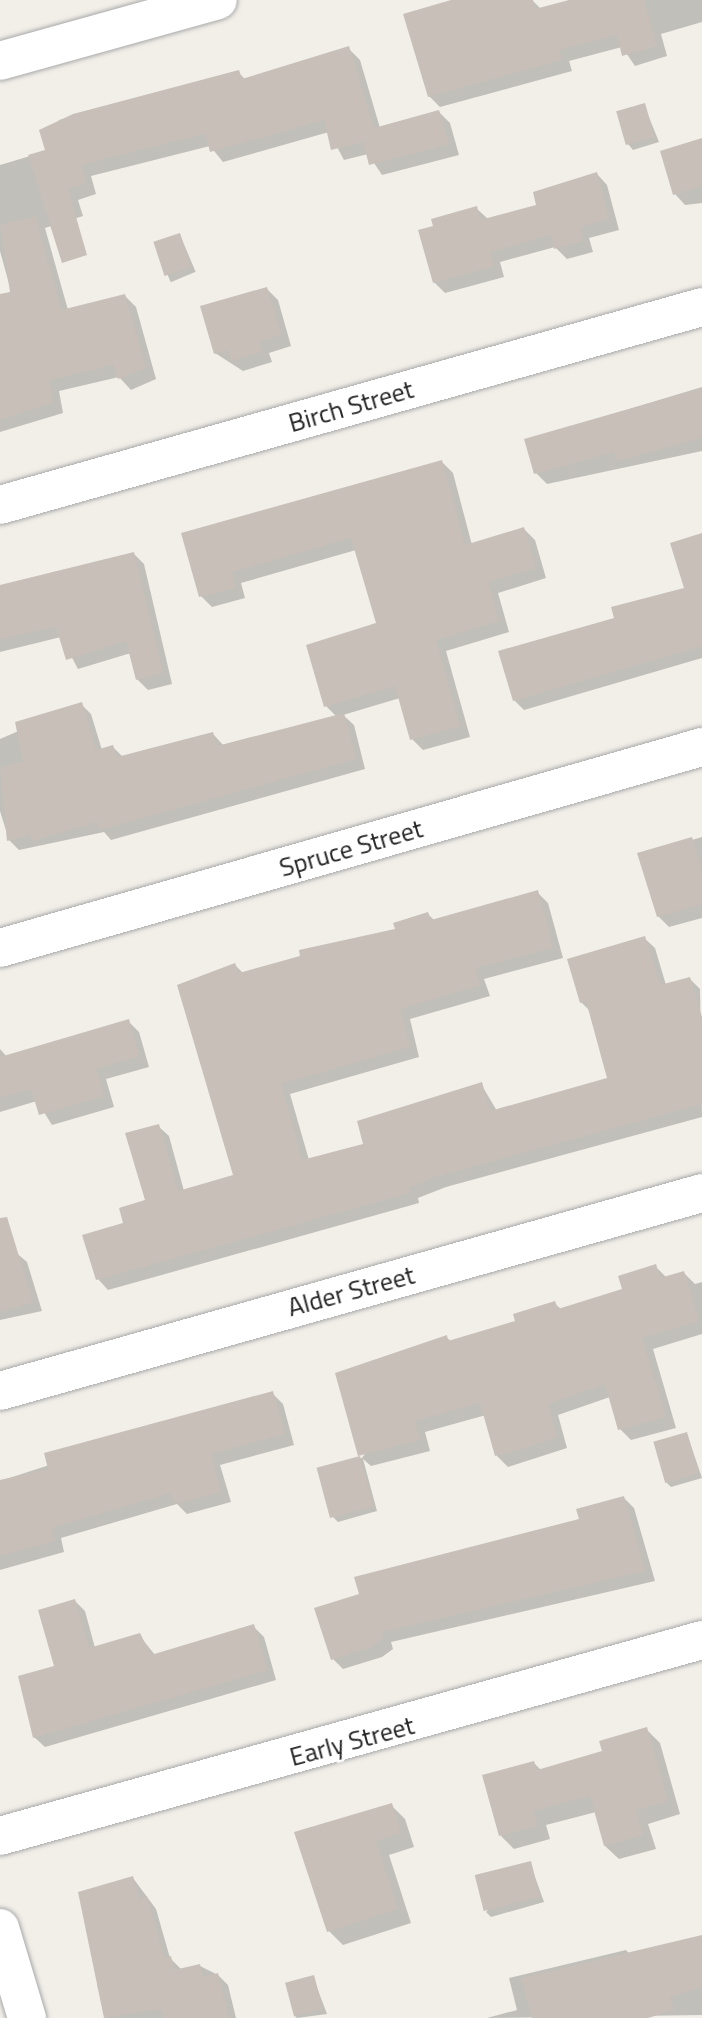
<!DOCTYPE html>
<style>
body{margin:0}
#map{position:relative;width:702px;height:2018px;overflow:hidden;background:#f2efe9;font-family:"Titillium Web",sans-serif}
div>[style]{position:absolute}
.shadow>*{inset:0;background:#0003;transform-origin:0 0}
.building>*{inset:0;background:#c7bfb8;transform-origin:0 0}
.roads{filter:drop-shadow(0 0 2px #a9a9a9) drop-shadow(0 0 2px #a9a9a9)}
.minor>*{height:38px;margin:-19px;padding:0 19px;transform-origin:19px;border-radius:19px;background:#fff}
span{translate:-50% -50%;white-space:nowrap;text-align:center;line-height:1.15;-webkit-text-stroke:5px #fff;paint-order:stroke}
.street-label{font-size:26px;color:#222}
</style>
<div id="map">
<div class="shadow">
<i style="clip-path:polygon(484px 0,532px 0,541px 9px,576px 0,702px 0,702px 22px,661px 34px,667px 56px,635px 66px,622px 47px,569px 61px,572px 71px,440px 107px,429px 96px)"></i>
<i style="clip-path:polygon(348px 48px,360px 60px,380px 128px,439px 112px,450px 123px,459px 155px,382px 175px,368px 154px,344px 160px,329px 132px,223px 162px,210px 146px,91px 176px,96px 194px,78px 200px,83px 216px,45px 228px,68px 310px,125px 296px,136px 307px,156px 379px,131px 390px,119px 377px,59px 391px,63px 413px,0 432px,0 364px,20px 324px,0 251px,0 165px,47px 151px,59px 120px,238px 72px,246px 80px)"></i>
<i style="clip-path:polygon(644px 105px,659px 142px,633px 150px,628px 144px)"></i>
<i style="clip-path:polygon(702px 143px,702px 203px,685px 205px,675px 194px)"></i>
<i style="clip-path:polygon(597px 174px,607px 185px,619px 230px,589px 238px,593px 252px,567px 259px,555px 247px,500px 262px,504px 277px,445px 293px,434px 282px,476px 208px,488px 219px,538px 206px)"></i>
<i style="left:180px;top:235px;width:40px;height:27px;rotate:67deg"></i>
<i style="clip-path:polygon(267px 289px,278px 300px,291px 346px,269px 353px,272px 362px,243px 371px,215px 353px)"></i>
<i style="clip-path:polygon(702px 387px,702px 451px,547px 484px,536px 473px,527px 440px)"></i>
<i style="clip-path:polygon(442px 462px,453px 473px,472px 545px,524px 529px,535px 540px,546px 578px,498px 593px,509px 632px,446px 651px,470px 737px,423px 750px,412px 739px,400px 698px,343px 715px,354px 725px,365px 769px,111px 840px,104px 832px,19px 850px,9px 840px,0 811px,0 739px,81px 704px,91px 714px,102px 750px,113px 747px,123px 757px,213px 734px,224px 746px,337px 717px,326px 706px,378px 624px,356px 550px,241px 583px,245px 598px,212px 607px,201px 596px,183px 535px)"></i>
<i style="clip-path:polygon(702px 538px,702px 658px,524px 710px,514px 700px,616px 619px,686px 589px)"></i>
<i style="clip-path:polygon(134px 554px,144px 564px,172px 684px,148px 690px,138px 680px,131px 653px,78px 669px,61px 637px,0 652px,0 588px)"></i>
<i style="clip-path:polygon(702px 837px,702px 918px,669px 927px,658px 916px,640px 855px)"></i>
<i style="clip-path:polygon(537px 892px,548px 903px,563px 958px,484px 979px,490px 996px,410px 1019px,419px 1057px,290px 1094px,309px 1160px,365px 1146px,481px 1084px,497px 1111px,610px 1079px,591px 1012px,581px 1002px,644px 938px,655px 948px,666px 985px,690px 979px,700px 989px,702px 1117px,446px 1187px,418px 1198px,419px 1203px,108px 1290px,98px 1279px,125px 1224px,147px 1201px,158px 1126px,169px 1136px,184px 1191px,235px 1176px,235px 965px,244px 974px,397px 930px,428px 914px,435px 921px)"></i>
<i style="clip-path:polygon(128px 1021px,139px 1032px,149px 1067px,106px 1079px,114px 1107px,52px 1125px,37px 1101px,0 1112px,0 1049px,7px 1057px)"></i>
<i style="clip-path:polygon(0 1239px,27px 1262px,42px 1311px,0 1320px)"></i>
<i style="clip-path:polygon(655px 1266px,667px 1278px,684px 1273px,695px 1284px,702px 1282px,702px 1334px,653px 1349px,676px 1428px,631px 1440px,620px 1429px,610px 1397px,558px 1415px,567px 1448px,508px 1467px,497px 1456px,486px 1415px,425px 1432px,430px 1451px,371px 1466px,363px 1459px,377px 1511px,338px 1522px,332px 1516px,319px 1469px,362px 1458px,446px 1337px,452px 1342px,517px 1323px,554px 1303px,561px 1309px,624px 1290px)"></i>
<i style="clip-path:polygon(272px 1393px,283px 1404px,294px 1445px,220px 1465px,231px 1502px,187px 1514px,177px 1504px,61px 1538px,64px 1552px,0 1570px,0 1481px)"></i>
<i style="clip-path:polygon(687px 1434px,702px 1478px,671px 1487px,666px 1482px)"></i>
<i style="clip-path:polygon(623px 1497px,634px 1508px,655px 1581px,391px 1642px,393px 1649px,382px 1657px,343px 1669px,333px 1659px)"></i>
<i style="clip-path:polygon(75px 1601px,85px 1611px,95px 1648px,139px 1635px,155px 1655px,253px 1626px,264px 1637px,276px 1680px,45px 1747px,34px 1737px)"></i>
<i style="clip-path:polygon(646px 1729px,660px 1743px,680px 1814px,648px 1824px,656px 1849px,619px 1859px,605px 1846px,596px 1812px,546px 1825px,550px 1839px,514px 1849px,501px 1836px,534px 1763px,541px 1770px,604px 1752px)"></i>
<i style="clip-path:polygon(391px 1805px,405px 1819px,414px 1847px,389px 1855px,411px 1923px,343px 1945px,329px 1931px)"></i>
<i style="clip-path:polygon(530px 1863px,544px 1902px,491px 1917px,486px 1912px)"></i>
<i style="clip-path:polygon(133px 1878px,156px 1909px,170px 1958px,181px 1969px,200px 1966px,218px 1975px,228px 1985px,236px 2018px,106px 2018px,97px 1984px)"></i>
<i style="clip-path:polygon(702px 1937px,702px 2015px,487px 2018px,517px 2010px,509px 1978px,626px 1950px,633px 1958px)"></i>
<i style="clip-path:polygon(313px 1977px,327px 2014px,297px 2018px,295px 2016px)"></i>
</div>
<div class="building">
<i style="clip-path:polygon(451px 0,533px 0,535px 9px,569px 0,644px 0,657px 46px,622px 56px,617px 35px,559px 50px,562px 60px,428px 97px,403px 14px)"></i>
<i style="clip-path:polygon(349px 46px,374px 128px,439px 110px,449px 144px,369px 165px,363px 142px,331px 150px,324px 120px,210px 152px,205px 134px,81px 165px,86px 183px,68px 189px,87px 255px,62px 263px,28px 155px,45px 150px,39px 130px,73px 114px,239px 70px,242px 79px)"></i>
<i style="left:645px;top:103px;width:35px;height:30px;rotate:74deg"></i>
<i style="clip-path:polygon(702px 138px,702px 186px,673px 195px,660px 151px)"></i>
<i style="clip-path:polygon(597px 172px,609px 219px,580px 227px,583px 241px,554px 249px,551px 235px,490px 252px,494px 266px,433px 283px,418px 230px,433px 226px,431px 219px,477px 206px,480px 220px,536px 205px,533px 192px)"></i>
<i style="clip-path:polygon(35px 216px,61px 310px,125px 294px,146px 368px,118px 379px,113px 365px,49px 380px,53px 402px,0 420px,0 294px,10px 292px,0 225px)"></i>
<i style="left:180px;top:233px;width:36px;height:28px;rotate:72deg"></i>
<i style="clip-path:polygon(267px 287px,281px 335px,259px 342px,262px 352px,231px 361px,227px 350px,214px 354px,200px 306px)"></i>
<i style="clip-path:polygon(702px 388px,702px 438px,617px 461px,614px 452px,534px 474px,524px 439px)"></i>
<i style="clip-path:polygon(442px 460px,465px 545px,524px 527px,536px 568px,488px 582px,499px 621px,436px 640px,460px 726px,410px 740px,395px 686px,324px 707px,306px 645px,376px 623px,351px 538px,232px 572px,235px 588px,199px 597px,181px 533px)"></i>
<i style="clip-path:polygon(702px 533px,702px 646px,513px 701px,498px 651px,614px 618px,611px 607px,684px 588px,670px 543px)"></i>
<i style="clip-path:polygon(134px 552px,163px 673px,136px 680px,126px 641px,66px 660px,56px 627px,0 639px,0 585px)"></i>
<i style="clip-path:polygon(82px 702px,96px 750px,113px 745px,117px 757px,213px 732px,217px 746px,344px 713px,356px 759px,99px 830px,97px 822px,32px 841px,30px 835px,7px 841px,0 768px,23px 761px,15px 722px)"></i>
<i style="clip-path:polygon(692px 837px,702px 871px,702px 904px,657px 917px,637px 853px)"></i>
<i style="clip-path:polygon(538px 890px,553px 948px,475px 968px,480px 985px,400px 1009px,410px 1047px,281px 1084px,302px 1160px,363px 1144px,357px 1121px,482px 1082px,490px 1111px,607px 1078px,586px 1001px,580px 1003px,567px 959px,645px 936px,660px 985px,690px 977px,702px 1017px,702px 1104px,435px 1177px,409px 1188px,410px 1193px,96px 1280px,82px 1235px,123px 1223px,119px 1208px,145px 1200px,125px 1133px,159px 1124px,178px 1191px,233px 1175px,177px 985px,235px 963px,239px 973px,300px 956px,299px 950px,395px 929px,393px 923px,428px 912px,431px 920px)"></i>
<i style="clip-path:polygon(129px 1019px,139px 1056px,96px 1069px,104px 1096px,39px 1115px,31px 1089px,0 1098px,0 1057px)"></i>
<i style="clip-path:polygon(7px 1217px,33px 1302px,0 1312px,0 1218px)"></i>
<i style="clip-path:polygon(656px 1264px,660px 1278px,684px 1271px,699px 1321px,642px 1338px,666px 1417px,618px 1430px,605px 1384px,548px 1404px,557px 1437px,522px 1449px,495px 1456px,480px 1403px,415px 1421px,420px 1440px,358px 1456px,335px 1373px,447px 1335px,448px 1341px,515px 1321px,513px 1314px,555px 1301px,558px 1309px,622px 1289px,618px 1276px)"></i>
<i style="clip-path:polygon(273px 1391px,285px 1434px,211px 1454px,221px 1492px,175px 1504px,171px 1493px,51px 1528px,54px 1541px,0 1556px,0 1480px,48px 1469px,44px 1453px)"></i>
<i style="left:687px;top:1432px;width:43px;height:35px;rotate:74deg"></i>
<i style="left:360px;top:1456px;width:52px;height:45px;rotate:75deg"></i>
<i style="clip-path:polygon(624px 1496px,645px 1571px,382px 1632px,383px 1638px,371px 1647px,331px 1660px,314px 1608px,359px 1594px,354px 1577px,579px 1519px,576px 1509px)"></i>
<i style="clip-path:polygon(75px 1599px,89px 1648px,140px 1633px,151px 1655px,254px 1624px,267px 1670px,33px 1738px,18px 1676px,54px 1666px,38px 1610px)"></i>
<i style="clip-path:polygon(647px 1727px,668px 1801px,636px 1810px,643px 1835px,604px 1846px,590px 1796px,533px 1811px,538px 1826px,499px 1836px,482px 1775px,534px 1761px,537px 1770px,602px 1751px,599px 1741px)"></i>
<i style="clip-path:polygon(392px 1803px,401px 1833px,376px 1841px,398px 1909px,327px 1932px,294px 1832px)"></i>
<i style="left:531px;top:1861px;width:37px;height:58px;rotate:76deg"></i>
<i style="clip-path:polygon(133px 1876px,139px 1899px,147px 1896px,164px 1958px,171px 1956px,174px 1970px,200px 1964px,203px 1977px,218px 1973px,229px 2018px,164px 2018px,161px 2009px,104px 2018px,78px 1892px)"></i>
<i style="clip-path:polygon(702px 1935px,702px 1987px,670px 1997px,674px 2010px,648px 2018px,532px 2018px,521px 1978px)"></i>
<i style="left:314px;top:1975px;width:35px;height:30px;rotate:75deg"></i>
</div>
<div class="roads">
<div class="minor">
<i style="left:0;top:61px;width:226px;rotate:-15.6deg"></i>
<i style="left:0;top:505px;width:729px;rotate:-15.75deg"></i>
<i style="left:0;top:948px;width:730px;rotate:-15.98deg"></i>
<i style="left:0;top:1391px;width:729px;rotate:-15.75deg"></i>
<i style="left:0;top:1836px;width:729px;rotate:-15.6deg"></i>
<i style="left:0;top:1928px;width:94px;rotate:73.3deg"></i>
</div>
</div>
<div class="street-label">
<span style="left:351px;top:406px;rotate:-16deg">Birch Street</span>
<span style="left:351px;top:848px;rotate:-16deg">Spruce Street</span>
<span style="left:351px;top:1291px;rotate:-15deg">Alder Street</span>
<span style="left:352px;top:1741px;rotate:-15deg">Early Street</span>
</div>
</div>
